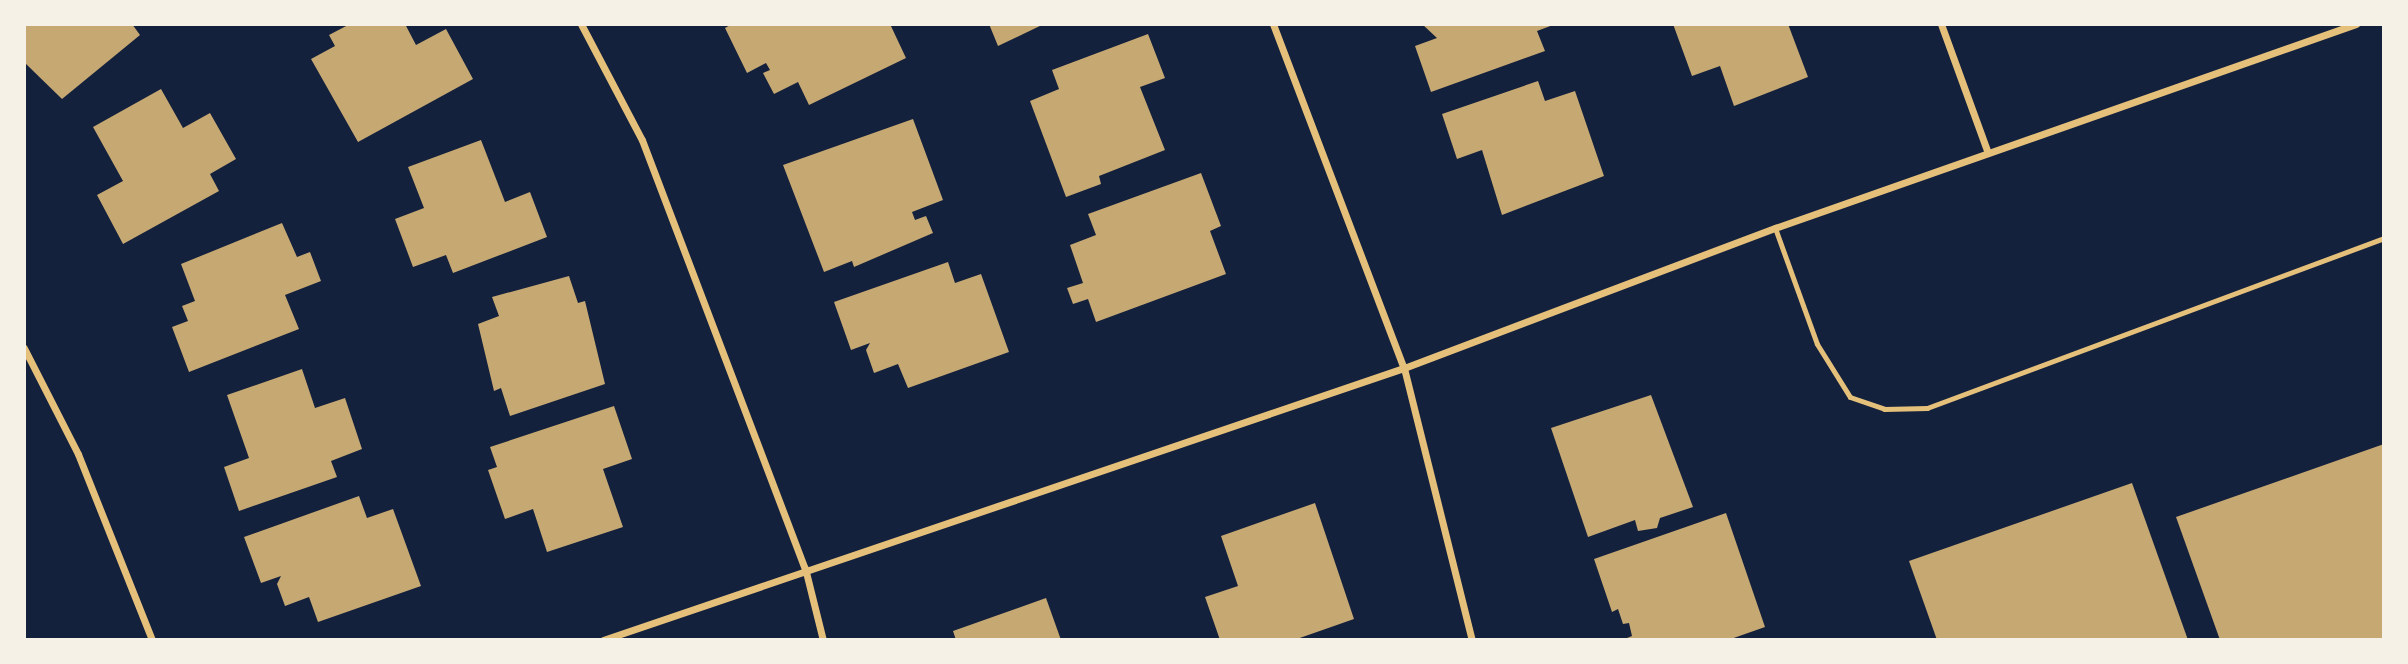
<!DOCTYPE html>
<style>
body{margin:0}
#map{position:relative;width:2408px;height:664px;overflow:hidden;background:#14213d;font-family:"Alegreya Sans",sans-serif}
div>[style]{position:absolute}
.building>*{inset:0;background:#c6a872}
.service>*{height:5px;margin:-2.5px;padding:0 2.5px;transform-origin:2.5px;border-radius:2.5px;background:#e5c07b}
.minor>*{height:7px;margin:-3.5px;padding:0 3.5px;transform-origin:3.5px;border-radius:3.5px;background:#e5c07b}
span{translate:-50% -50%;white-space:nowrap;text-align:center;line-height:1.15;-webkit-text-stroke:6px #f6f1e7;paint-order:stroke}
.frame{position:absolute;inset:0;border:26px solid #f6f1e7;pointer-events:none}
</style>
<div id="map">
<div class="building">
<i style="clip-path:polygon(24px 24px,132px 24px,140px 35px,62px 99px,24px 62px)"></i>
<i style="clip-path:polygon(350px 24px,405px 24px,416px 45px,446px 29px,473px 79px,358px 142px,311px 59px,335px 46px,329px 35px)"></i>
<i style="clip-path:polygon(732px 24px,890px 24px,906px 58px,809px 105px,798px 82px,774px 94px,763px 73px,770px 70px,766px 63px,747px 73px,725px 28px)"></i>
<i style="clip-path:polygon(989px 24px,1044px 24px,998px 46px)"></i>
<i style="clip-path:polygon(1422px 24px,1553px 24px,1553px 25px,1537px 31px,1545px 51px,1431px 92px,1415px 46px,1437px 38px)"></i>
<i style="clip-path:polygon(1673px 24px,1788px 24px,1808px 77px,1734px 106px,1720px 66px,1692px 76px)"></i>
<i style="clip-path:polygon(1148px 34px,1165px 78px,1140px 87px,1165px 150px,1099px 176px,1101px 184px,1066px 197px,1030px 101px,1059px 89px,1052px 70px)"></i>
<i style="clip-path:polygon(1538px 81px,1545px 101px,1575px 91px,1604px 176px,1502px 215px,1482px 150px,1457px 159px,1442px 114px)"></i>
<i style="clip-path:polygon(161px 89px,183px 128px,210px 113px,236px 159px,210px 174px,219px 191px,123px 244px,97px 195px,123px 181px,93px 127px)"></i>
<i style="clip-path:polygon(913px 119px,943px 200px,912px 212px,915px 220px,926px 216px,933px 233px,854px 267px,852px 261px,824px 272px,783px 165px)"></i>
<i style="clip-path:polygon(481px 140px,505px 202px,530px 192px,547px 237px,453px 273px,446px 255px,413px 267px,395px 219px,424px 208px,408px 167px)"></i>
<i style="clip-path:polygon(1201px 173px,1221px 226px,1210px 231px,1226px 274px,1096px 322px,1088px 299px,1073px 304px,1067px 288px,1083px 283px,1070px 245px,1096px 235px,1088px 214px)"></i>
<i style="clip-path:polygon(282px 223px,297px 257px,310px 252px,321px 281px,285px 295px,299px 329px,189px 372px,172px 327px,188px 321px,182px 306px,195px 301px,181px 264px)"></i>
<i style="clip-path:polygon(948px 262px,955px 283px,981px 274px,1009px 352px,908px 388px,898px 364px,874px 373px,866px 350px,870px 343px,851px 350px,834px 302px)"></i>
<i style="clip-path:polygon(569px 276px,578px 303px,585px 301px,605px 384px,510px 416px,501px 388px,494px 391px,478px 324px,499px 316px,492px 297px)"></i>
<i style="clip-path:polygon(302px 369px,315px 408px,345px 398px,362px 449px,331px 461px,337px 477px,239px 511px,224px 467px,249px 458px,227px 395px)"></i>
<i style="clip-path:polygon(1651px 395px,1693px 507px,1660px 518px,1657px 528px,1638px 531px,1635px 520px,1588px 537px,1551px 428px)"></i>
<i style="clip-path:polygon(614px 406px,632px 459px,603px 469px,623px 527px,547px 552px,533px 509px,505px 519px,488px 470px,497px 467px,490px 447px)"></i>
<i style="clip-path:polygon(2384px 444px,2384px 640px,2220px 640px,2176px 517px)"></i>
<i style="clip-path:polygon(2132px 483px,2188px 640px,1937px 640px,1909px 561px)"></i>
<i style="clip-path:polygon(359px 496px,367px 518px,393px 509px,421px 586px,318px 622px,309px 597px,285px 606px,277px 584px,281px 576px,261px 583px,244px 537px)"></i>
<i style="clip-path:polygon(1315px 503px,1354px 619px,1294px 640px,1220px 640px,1205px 597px,1238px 586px,1221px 536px)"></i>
<i style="clip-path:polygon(1726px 513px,1765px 627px,1728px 640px,1622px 640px,1632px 636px,1629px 623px,1623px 624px,1618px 609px,1612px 612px,1594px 559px)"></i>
<i style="clip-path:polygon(1046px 598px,1061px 640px,956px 640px,953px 631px)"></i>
</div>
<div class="service">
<i style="left:1775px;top:228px;width:123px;rotate:70.1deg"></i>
<i style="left:1817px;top:344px;width:62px;rotate:58.1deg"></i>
<i style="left:1850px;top:397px;width:36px;rotate:19deg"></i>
<i style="left:1884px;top:409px;width:43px;rotate:-1.3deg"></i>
<i style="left:1927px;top:408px;width:488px;rotate:-20.4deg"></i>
</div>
<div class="minor">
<i style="left:581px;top:24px;width:131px;rotate:62.3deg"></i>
<i style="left:642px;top:140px;width:458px;rotate:69.2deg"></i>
<i style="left:805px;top:568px;width:74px;rotate:76deg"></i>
<i style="left:1273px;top:24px;width:368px;rotate:69.2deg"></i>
<i style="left:1404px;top:368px;width:280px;rotate:76deg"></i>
<i style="left:1941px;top:24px;width:137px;rotate:70deg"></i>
<i style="left:24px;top:348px;width:119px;rotate:63deg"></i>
<i style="left:78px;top:454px;width:200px;rotate:68.3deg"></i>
<i style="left:603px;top:640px;width:846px;rotate:-18.76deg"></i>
<i style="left:1404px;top:368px;width:397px;rotate:-20.7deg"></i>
<i style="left:1775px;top:228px;width:616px;rotate:-19.35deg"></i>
</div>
<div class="frame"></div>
</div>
